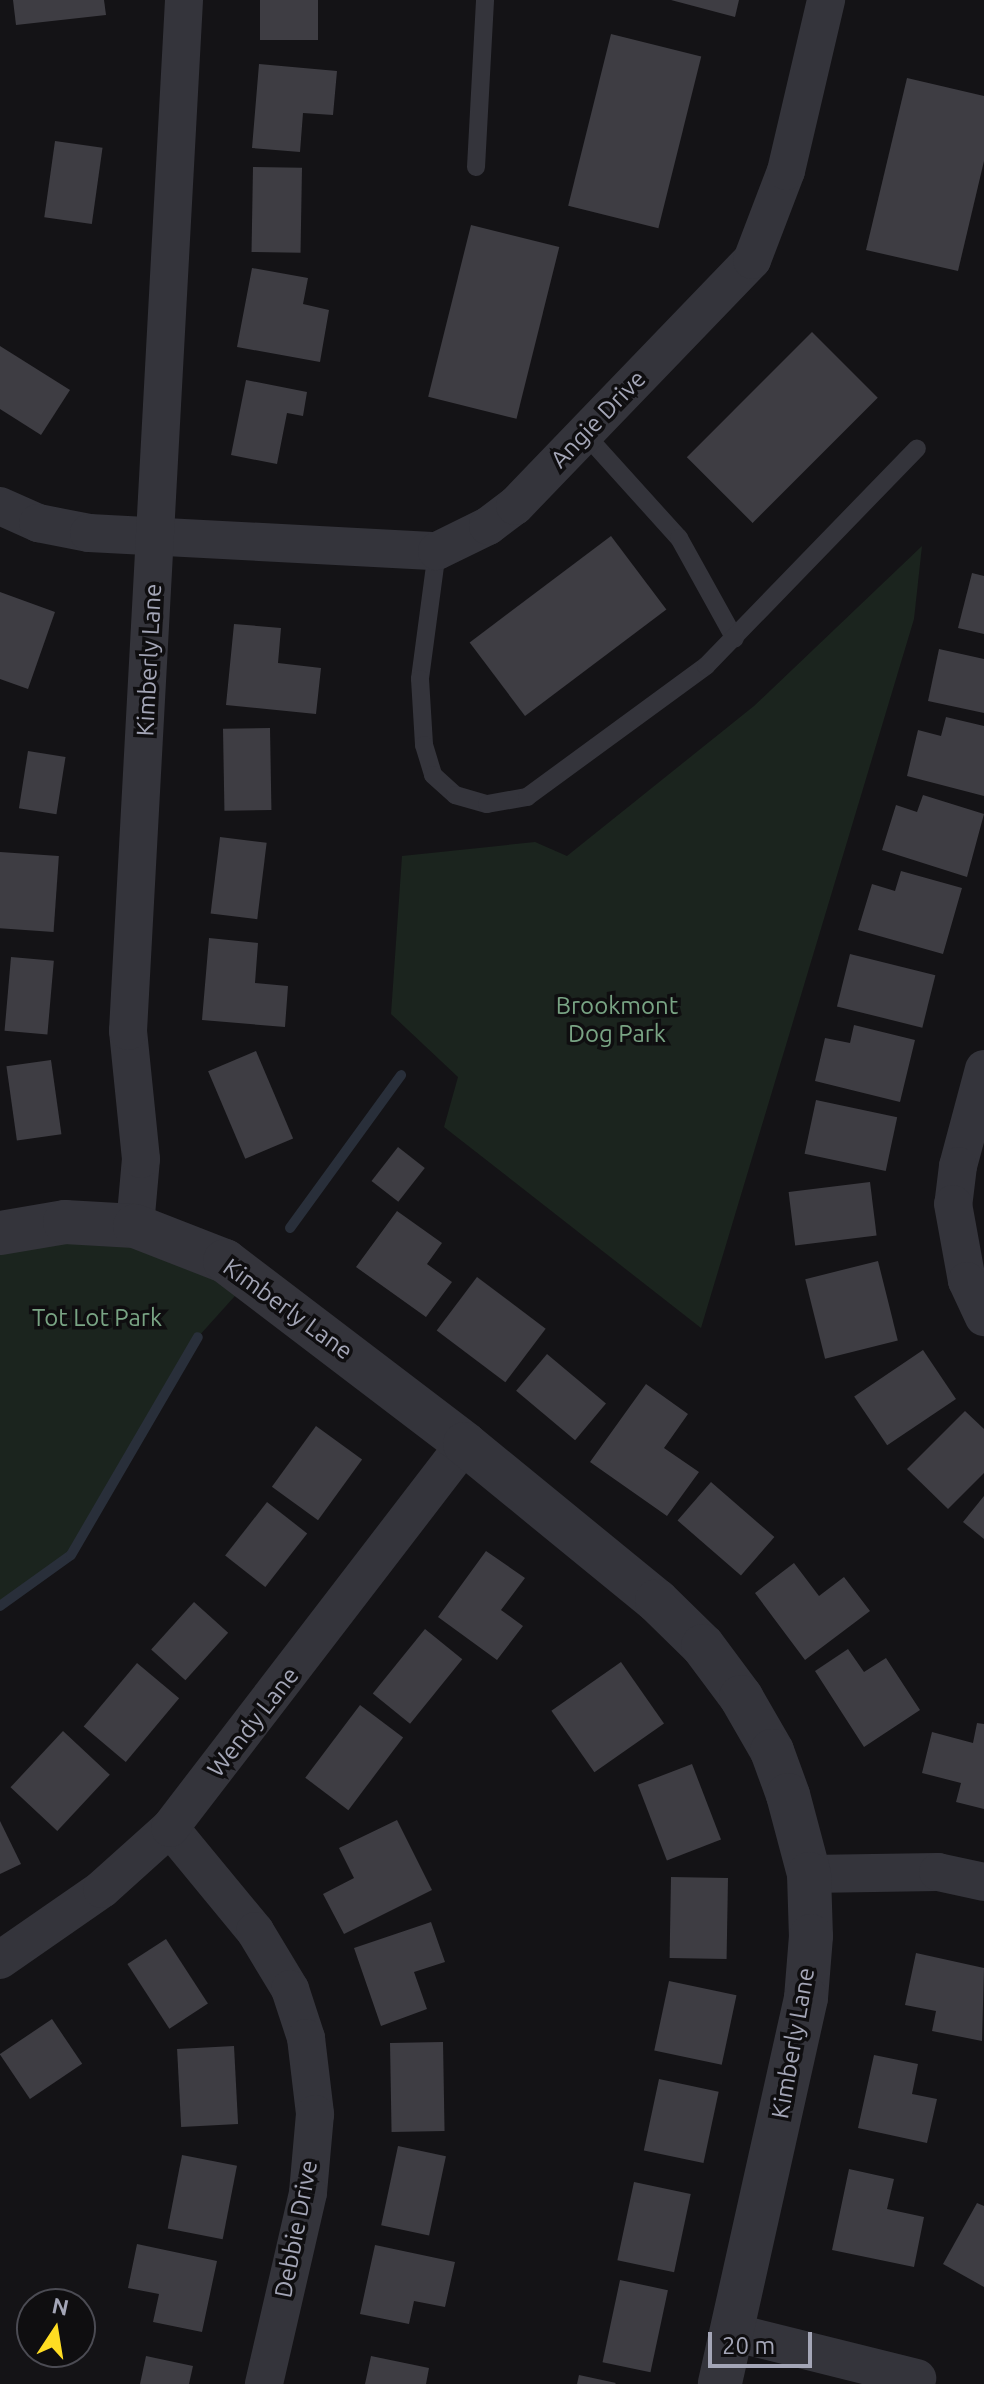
<!DOCTYPE html>
<style>
body{margin:0}
#map{position:relative;width:984px;height:2384px;overflow:hidden;background:#141316;font-family:Ubuntu,sans-serif}
div>[style]{position:absolute}
.green>*{inset:0;background:#1b241e}
.stream>*{height:10px;margin:-5px;padding:0 5px;transform-origin:5px;border-radius:5px;background:#292f3a}
.building>*{inset:0;background:#3e3d43;transform-origin:0 0}
.service>*{height:18px;margin:-9px;padding:0 9px;transform-origin:9px;border-radius:9px;background:#34343b}
.minor>*{height:38px;margin:-19px;padding:0 19px;transform-origin:19px;border-radius:19px;background:#34343b}
.tertiary>*{height:44px;margin:-22px;padding:0 22px;transform-origin:22px;border-radius:22px;background:#34343b}
span{translate:-50% -50%;white-space:nowrap;text-align:center;line-height:1.15;-webkit-text-stroke:7px #0f0e10;paint-order:stroke}
.street-label{font-size:24px;color:#a4a6b7}
.park-label{font-size:24px;color:#79a484}
.north{position:absolute;left:16px;top:2288px;width:80px;height:80px;box-sizing:border-box;background:#0f0e10;border:2px solid #4b4b53;border-radius:50%;rotate:12deg;font-size:22px;font-weight:700;line-height:32px;text-align:center;color:#a4a6b7}
.north::after{content:'';display:block;margin:auto;width:28px;height:36px;background:#fd2;clip-path:polygon(50% 0,100% 100%,50% 72%,0 100%)}
.scale{position:absolute;left:708px;top:2332px;width:104px;height:36px;box-sizing:border-box;border:4px solid #a4a6b7;border-top:0;padding-left:10px;font-size:24px;line-height:28px;white-space:nowrap;color:#a4a6b7;-webkit-text-stroke:6px #0f0e10;paint-order:stroke}
</style>
<div id="map">
<div class="green">
<i style="clip-path:polygon(922px 546px,914px 619px,701px 1328px,444px 1127px,458px 1077px,391px 1014px,402px 856px,535px 842px,567px 856px,754px 706px)"></i>
<i style="clip-path:polygon(65px 1222px,252px 1277px,198px 1337px,71px 1555px,0 1606px,0 1233px)"></i>
</div>
<div class="stream">
<i style="left:290px;top:1228px;width:189px;rotate:-54deg"></i>
<i style="left:0;top:1606px;width:87px;rotate:-35.7deg"></i>
<i style="left:71px;top:1555px;width:252px;rotate:-59.8deg"></i>
</div>
<div class="building">
<i style="clip-path:polygon(13px 0,104px 0,106px 15px,16px 25px)"></i>
<i style="left:260px;top:0;width:58px;height:40px"></i>
<i style="clip-path:polygon(671px 0,739px 0,735px 17px)"></i>
<i style="left:611px;top:34px;width:93px;height:177px;rotate:14deg"></i>
<i style="clip-path:polygon(259px 64px,337px 71px,333px 115px,303px 113px,300px 152px,252px 148px)"></i>
<i style="clip-path:polygon(907px 78px,984px 96px,984px 161px,958px 271px,866px 250px)"></i>
<i style="left:55px;top:141px;width:48px;height:77px;rotate:8deg"></i>
<i style="left:253px;top:167px;width:49px;height:85px;rotate:1deg"></i>
<i style="left:471px;top:225px;width:91px;height:177px;rotate:14deg"></i>
<i style="clip-path:polygon(252px 268px,308px 278px,303px 304px,329px 310px,320px 362px,237px 347px)"></i>
<i style="left:812px;top:332px;width:93px;height:177px;rotate:45deg"></i>
<i style="clip-path:polygon(0 346px,70px 390px,41px 435px,0 409px)"></i>
<i style="clip-path:polygon(246px 380px,307px 392px,303px 416px,287px 413px,277px 464px,231px 455px)"></i>
<i style="left:611px;top:536px;width:92px;height:177px;rotate:53deg"></i>
<i style="clip-path:polygon(972px 573px,984px 576px,984px 634px,958px 628px)"></i>
<i style="clip-path:polygon(0 592px,55px 612px,28px 689px,0 679px)"></i>
<i style="clip-path:polygon(234px 624px,281px 628px,278px 663px,321px 668px,316px 714px,226px 705px)"></i>
<i style="clip-path:polygon(939px 649px,984px 659px,984px 713px,928px 701px)"></i>
<i style="clip-path:polygon(946px 717px,984px 726px,984px 796px,907px 776px,918px 730px,941px 736px)"></i>
<i style="left:270px;top:728px;width:82px;height:47px;rotate:89deg"></i>
<i style="left:28px;top:751px;width:38px;height:58px;rotate:9deg"></i>
<i style="clip-path:polygon(923px 795px,984px 814px,967px 877px,882px 850px,896px 805px,917px 812px)"></i>
<i style="left:220px;top:837px;width:47px;height:77px;rotate:7deg"></i>
<i style="left:0;top:852px;width:59px;height:76px;rotate:4deg"></i>
<i style="clip-path:polygon(901px 871px,962px 888px,943px 954px,858px 930px,872px 884px,895px 891px)"></i>
<i style="clip-path:polygon(209px 938px,258px 943px,255px 983px,288px 986px,285px 1027px,202px 1020px)"></i>
<i style="left:850px;top:954px;width:88px;height:54px;rotate:14deg"></i>
<i style="left:11px;top:957px;width:43px;height:74px;rotate:5deg"></i>
<i style="clip-path:polygon(854px 1025px,915px 1040px,900px 1102px,815px 1081px,825px 1038px,850px 1043px)"></i>
<i style="left:256px;top:1051px;width:95px;height:52px;rotate:67deg"></i>
<i style="left:51px;top:1060px;width:75px;height:45px;rotate:82deg"></i>
<i style="left:816px;top:1100px;width:83px;height:55px;rotate:12deg"></i>
<i style="left:398px;top:1147px;width:34px;height:43px;rotate:38deg"></i>
<i style="left:870px;top:1182px;width:54px;height:82px;rotate:83deg"></i>
<i style="clip-path:polygon(397px 1211px,442px 1243px,427px 1264px,452px 1282px,426px 1317px,356px 1267px)"></i>
<i style="left:878px;top:1261px;width:82px;height:75px;rotate:76deg"></i>
<i style="left:477px;top:1277px;width:86px;height:67px;rotate:37deg"></i>
<i style="left:923px;top:1350px;width:59px;height:83px;rotate:56deg"></i>
<i style="left:547px;top:1354px;width:77px;height:48px;rotate:40deg"></i>
<i style="clip-path:polygon(646px 1384px,688px 1414px,664px 1448px,699px 1472px,667px 1516px,590px 1462px)"></i>
<i style="clip-path:polygon(965px 1411px,984px 1429px,984px 1473px,948px 1509px,907px 1469px)"></i>
<i style="left:316px;top:1426px;width:57px;height:75px;rotate:36deg"></i>
<i style="left:711px;top:1482px;width:84px;height:51px;rotate:41deg"></i>
<i style="clip-path:polygon(984px 1496px,984px 1539px,963px 1522px)"></i>
<i style="left:267px;top:1502px;width:51px;height:68px;rotate:38deg"></i>
<i style="clip-path:polygon(486px 1551px,525px 1578px,501px 1610px,523px 1626px,497px 1660px,438px 1617px)"></i>
<i style="clip-path:polygon(794px 1563px,819px 1596px,844px 1577px,870px 1611px,805px 1660px,755px 1593px)"></i>
<i style="left:194px;top:1602px;width:46px;height:64px;rotate:42deg"></i>
<i style="left:425px;top:1629px;width:48px;height:83px;rotate:39deg"></i>
<i style="clip-path:polygon(848px 1649px,864px 1672px,886px 1658px,920px 1710px,864px 1747px,815px 1671px)"></i>
<i style="left:621px;top:1662px;width:75px;height:85px;rotate:55deg"></i>
<i style="left:137px;top:1663px;width:55px;height:83px;rotate:40deg"></i>
<i style="left:360px;top:1705px;width:54px;height:91px;rotate:37deg"></i>
<i style="clip-path:polygon(977px 1723px,984px 1724px,984px 1809px,956px 1802px,961px 1783px,922px 1773px,932px 1732px,973px 1743px)"></i>
<i style="left:63px;top:1731px;width:64px;height:77px;rotate:43deg"></i>
<i style="left:692px;top:1764px;width:81px;height:58px;rotate:69deg"></i>
<i style="clip-path:polygon(397px 1820px,432px 1890px,344px 1934px,323px 1894px,354px 1878px,339px 1848px)"></i>
<i style="clip-path:polygon(0 1821px,21px 1864px,0 1874px)"></i>
<i style="left:671px;top:1877px;width:57px;height:81px;rotate:1deg"></i>
<i style="clip-path:polygon(431px 1922px,445px 1962px,414px 1972px,427px 2009px,381px 2026px,354px 1948px)"></i>
<i style="left:166px;top:1939px;width:77px;height:46px;rotate:57deg"></i>
<i style="clip-path:polygon(916px 1953px,984px 1968px,982px 2041px,932px 2031px,936px 2011px,905px 2005px)"></i>
<i style="left:669px;top:1981px;width:69px;height:71px;rotate:12deg"></i>
<i style="left:52px;top:2019px;width:54px;height:63px;rotate:56deg"></i>
<i style="left:443px;top:2042px;width:89px;height:53px;rotate:89deg"></i>
<i style="left:234px;top:2046px;width:78px;height:57px;rotate:87deg"></i>
<i style="clip-path:polygon(874px 2055px,918px 2064px,912px 2094px,937px 2099px,927px 2143px,858px 2128px)"></i>
<i style="left:659px;top:2079px;width:61px;height:73px;rotate:12deg"></i>
<i style="left:398px;top:2146px;width:49px;height:81px;rotate:12deg"></i>
<i style="left:182px;top:2155px;width:56px;height:75px;rotate:11deg"></i>
<i style="clip-path:polygon(849px 2169px,894px 2179px,887px 2209px,924px 2217px,914px 2267px,832px 2250px)"></i>
<i style="left:634px;top:2182px;width:58px;height:80px;rotate:12deg"></i>
<i style="clip-path:polygon(977px 2203px,984px 2206px,984px 2287px,943px 2264px)"></i>
<i style="clip-path:polygon(137px 2244px,217px 2261px,202px 2332px,153px 2322px,159px 2294px,128px 2288px)"></i>
<i style="clip-path:polygon(375px 2245px,455px 2262px,445px 2307px,414px 2301px,409px 2324px,360px 2314px)"></i>
<i style="left:620px;top:2280px;width:49px;height:84px;rotate:12deg"></i>
<i style="clip-path:polygon(146px 2356px,193px 2366px,189px 2384px,140px 2384px)"></i>
<i style="clip-path:polygon(371px 2356px,429px 2368px,426px 2384px,365px 2384px)"></i>
<i style="clip-path:polygon(579px 2375px,616px 2383px,615px 2384px,577px 2384px)"></i>
</div>
<div class="service">
<i style="left:476px;top:167px;width:167px;rotate:-86.9deg"></i>
<i style="left:584px;top:433px;width:142px;rotate:47.9deg"></i>
<i style="left:679px;top:538px;width:115px;rotate:61deg"></i>
<i style="left:437px;top:551px;width:129px;rotate:97.6deg"></i>
<i style="left:420px;top:679px;width:66px;rotate:86.5deg"></i>
<i style="left:424px;top:745px;width:31px;rotate:73deg"></i>
<i style="left:433px;top:775px;width:30px;rotate:42deg"></i>
<i style="left:455px;top:795px;width:33px;rotate:16deg"></i>
<i style="left:487px;top:804px;width:41px;rotate:-9.9deg"></i>
<i style="left:527px;top:797px;width:222px;rotate:-36.2deg"></i>
<i style="left:706px;top:666px;width:303px;rotate:-45.9deg"></i>
</div>
<div class="minor">
<i style="left:0;top:506px;width:42px;rotate:24.1deg"></i>
<i style="left:38px;top:523px;width:52px;rotate:11.1deg"></i>
<i style="left:89px;top:533px;width:348px;rotate:3deg"></i>
<i style="left:437px;top:551px;width:57px;rotate:-26.1deg"></i>
<i style="left:488px;top:526px;width:34px;rotate:-37deg"></i>
<i style="left:515px;top:506px;width:342px;rotate:-46.1deg"></i>
<i style="left:752px;top:260px;width:95px;rotate:-69.1deg"></i>
<i style="left:786px;top:171px;width:176px;rotate:-76.8deg"></i>
<i style="left:984px;top:1069px;width:100px;rotate:105deg"></i>
<i style="left:958px;top:1166px;width:38px;rotate:97deg"></i>
<i style="left:953px;top:1204px;width:78px;rotate:79.7deg"></i>
<i style="left:967px;top:1281px;width:40px;rotate:65deg"></i>
<i style="left:135px;top:1226px;width:67px;rotate:-84.9deg"></i>
<i style="left:141px;top:1159px;width:129px;rotate:-95.8deg"></i>
<i style="left:128px;top:1031px;width:1033px;rotate:-86.89deg"></i>
<i style="left:170px;top:1828px;width:134px;rotate:50.5deg"></i>
<i style="left:255px;top:1931px;width:68px;rotate:58.9deg"></i>
<i style="left:290px;top:1989px;width:52px;rotate:71.9deg"></i>
<i style="left:306px;top:2038px;width:77px;rotate:83.2deg"></i>
<i style="left:315px;top:2114px;width:79px;rotate:95.1deg"></i>
<i style="left:308px;top:2193px;width:196px;rotate:103deg"></i>
<i style="left:809px;top:1874px;width:129px;rotate:-0.9deg"></i>
<i style="left:938px;top:1872px;width:47px;rotate:12.3deg"></i>
<i style="left:0;top:1960px;width:124px;rotate:-34.8deg"></i>
<i style="left:102px;top:1889px;width:91px;rotate:-41.9deg"></i>
<i style="left:170px;top:1828px;width:484px;rotate:-52.5deg"></i>
<i style="left:732px;top:2332px;width:191px;rotate:14deg"></i>
</div>
<div class="tertiary">
<i style="left:0;top:1233px;width:66px;rotate:-9.6deg"></i>
<i style="left:65px;top:1222px;width:70px;rotate:3.3deg"></i>
<i style="left:135px;top:1226px;width:97px;rotate:21.3deg"></i>
<i style="left:225px;top:1261px;width:302px;rotate:37.3deg"></i>
<i style="left:465px;top:1444px;width:248px;rotate:39.3deg"></i>
<i style="left:657px;top:1601px;width:64px;rotate:44.4deg"></i>
<i style="left:703px;top:1646px;width:64px;rotate:53.3deg"></i>
<i style="left:741px;top:1697px;width:62px;rotate:60.1deg"></i>
<i style="left:772px;top:1751px;width:47px;rotate:70deg"></i>
<i style="left:788px;top:1795px;width:82px;rotate:75.1deg"></i>
<i style="left:809px;top:1874px;width:62px;rotate:88.2deg"></i>
<i style="left:811px;top:1936px;width:62px;rotate:94.6deg"></i>
<i style="left:806px;top:1998px;width:395px;rotate:102.6deg"></i>
</div>
<div class="street-label">
<span style="left:598px;top:419px;rotate:-46deg">Angie Drive</span>
<span style="left:149px;top:660px;rotate:-87deg">Kimberly Lane</span>
<span style="left:288px;top:1309px;rotate:36deg">Kimberly Lane</span>
<span style="left:253px;top:1722px;rotate:-52deg">Wendy Lane</span>
<span style="left:793px;top:2043px;rotate:-80deg">Kimberly Lane</span>
<span style="left:296px;top:2229px;rotate:-79deg">Debbie Drive</span>
</div>
<div class="park-label">
<span style="left:617px;top:1020px">Brookmont<br>Dog Park</span>
<span style="left:97px;top:1318px">Tot Lot Park</span>
</div>
<div class="north">N</div>
<div class="scale">20 m</div>
</div>
